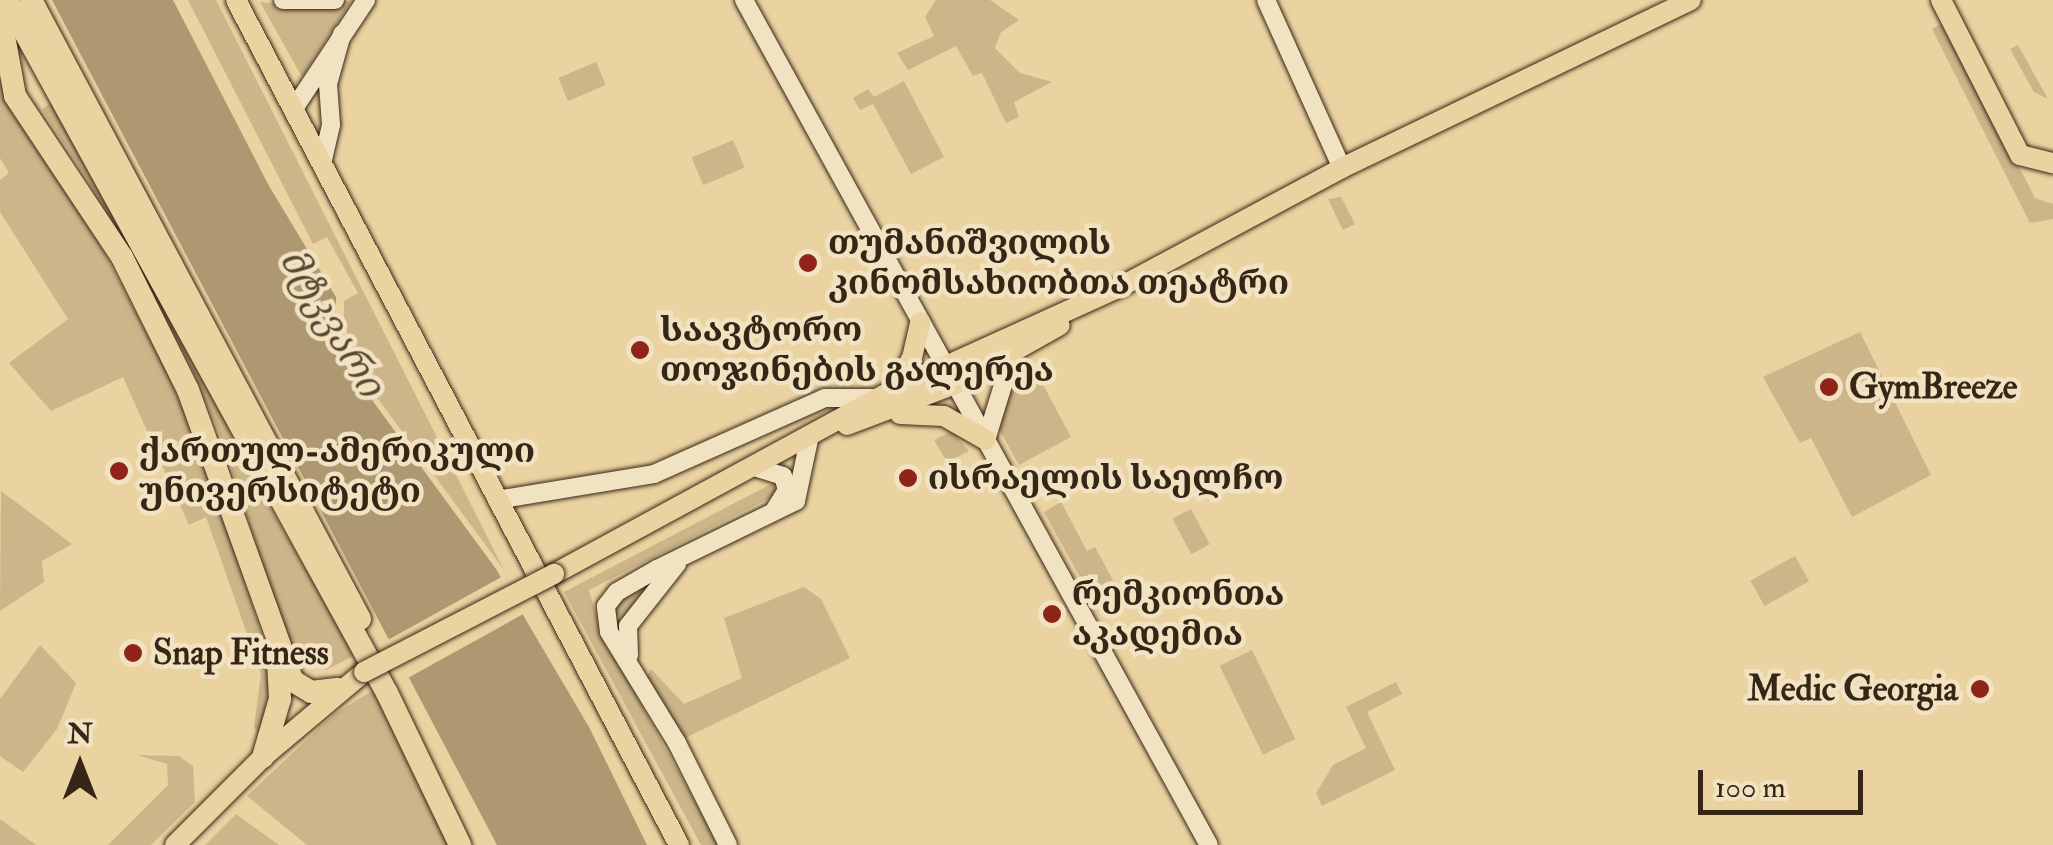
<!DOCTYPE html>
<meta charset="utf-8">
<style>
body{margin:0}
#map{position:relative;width:2053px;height:845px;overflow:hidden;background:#ead2a1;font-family:"IM FELL Double Pica","Noto Serif Georgian",serif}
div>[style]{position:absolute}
.green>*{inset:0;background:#ccb589;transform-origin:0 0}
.water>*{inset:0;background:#ad9872}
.pier>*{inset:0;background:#ead2a1;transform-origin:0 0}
.roads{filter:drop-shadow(0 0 2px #372616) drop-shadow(0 0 2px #372616)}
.secondary>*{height:18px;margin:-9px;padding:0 9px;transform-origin:9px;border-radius:9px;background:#f1e2c2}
.primary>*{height:20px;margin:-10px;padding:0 10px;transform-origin:10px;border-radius:10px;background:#ead2a1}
.highway>*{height:22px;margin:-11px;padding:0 11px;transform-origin:11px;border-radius:11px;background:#ead2a1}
.bridges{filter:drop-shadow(0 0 2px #372616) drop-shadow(0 0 2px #372616)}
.primary-bridge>*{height:20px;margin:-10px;padding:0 10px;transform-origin:10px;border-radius:10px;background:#ead2a1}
.dots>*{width:28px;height:28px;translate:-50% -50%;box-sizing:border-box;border:5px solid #f1e2c2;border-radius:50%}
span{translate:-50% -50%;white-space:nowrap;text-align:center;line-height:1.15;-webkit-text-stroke:9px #f1e2c2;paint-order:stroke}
.poi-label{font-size:35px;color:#372616;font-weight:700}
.left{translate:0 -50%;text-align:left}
.right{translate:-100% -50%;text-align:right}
.water-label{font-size:38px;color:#5a4832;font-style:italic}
.north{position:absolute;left:30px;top:715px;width:100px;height:100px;-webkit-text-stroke:8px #f1e2c2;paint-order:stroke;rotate:0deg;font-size:28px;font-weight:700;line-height:40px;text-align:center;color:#372616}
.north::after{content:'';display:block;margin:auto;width:35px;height:45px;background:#372616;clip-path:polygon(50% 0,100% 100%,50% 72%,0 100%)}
.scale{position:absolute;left:1698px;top:770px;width:165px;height:45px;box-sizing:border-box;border:5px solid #372616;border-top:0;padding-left:12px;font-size:30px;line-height:35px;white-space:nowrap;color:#372616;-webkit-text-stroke:8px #f1e2c2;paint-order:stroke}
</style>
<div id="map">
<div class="green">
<i style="clip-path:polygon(188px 0,216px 0,504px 570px,373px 392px,344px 325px,344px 301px,358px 293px,327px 237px,313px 244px)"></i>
<i style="clip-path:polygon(352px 0,302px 77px,260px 2px,319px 8px)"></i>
<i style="clip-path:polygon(936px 0,990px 0,1019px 20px,1001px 32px,995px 48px,1020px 73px,1052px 82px,1014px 102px,1019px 117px,1006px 123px,982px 73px,973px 76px,956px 46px,908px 70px,897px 53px,934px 36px,925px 17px)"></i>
<i style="clip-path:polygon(1944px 22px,2035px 198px,2053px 204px,2053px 219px,2030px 223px,1932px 29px)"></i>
<i style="clip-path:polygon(0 23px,9px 72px,166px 370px,205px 460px,273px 669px,260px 735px,254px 727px,261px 674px,206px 517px,189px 525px,123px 377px,51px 411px,9px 363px,68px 319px,0 212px,0 180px,9px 173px,0 158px)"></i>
<i style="clip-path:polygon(2018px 45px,2048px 99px,2034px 92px,2010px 49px)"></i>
<i style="left:596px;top:62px;width:25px;height:41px;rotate:67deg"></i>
<i style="clip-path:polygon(904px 81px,944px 157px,911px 174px,873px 104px,860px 110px,853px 98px,868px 89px,874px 97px)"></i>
<i style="clip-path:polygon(53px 102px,191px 354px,255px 481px,355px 655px,326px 670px,291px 654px,224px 444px,187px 358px,122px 234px,42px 109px)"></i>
<i style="left:733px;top:140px;width:30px;height:45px;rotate:67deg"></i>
<i style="clip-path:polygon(1341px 197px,1355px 224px,1343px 230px,1328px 199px)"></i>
<i style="clip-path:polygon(1860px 332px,1931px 475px,1852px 517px,1811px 438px,1800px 443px,1763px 377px)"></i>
<i style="clip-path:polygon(1032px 364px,1071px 437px,1019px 465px,998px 427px,1013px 374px)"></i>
<i style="clip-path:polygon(952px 431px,969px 451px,947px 462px,934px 440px)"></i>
<i style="clip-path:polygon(773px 483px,776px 495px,589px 590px,601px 632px,719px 845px,701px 845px,564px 592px)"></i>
<i style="clip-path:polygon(1px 491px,72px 544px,42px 561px,44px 582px,0 611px)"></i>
<i style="clip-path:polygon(1061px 502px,1087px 551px,1095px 547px,1116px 586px,1090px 595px,1044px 512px)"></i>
<i style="left:1191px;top:509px;width:40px;height:21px;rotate:62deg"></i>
<i style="left:1795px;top:556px;width:29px;height:51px;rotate:61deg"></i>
<i style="clip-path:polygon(659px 579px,623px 618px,613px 613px,616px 600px)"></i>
<i style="clip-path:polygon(804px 587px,821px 599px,850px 658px,681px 740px,645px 680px,651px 669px,684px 704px,742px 678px,724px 618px)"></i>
<i style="clip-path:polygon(40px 645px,76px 683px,57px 729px,23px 772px,0 756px,0 699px)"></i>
<i style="left:1252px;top:650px;width:99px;height:36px;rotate:64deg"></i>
<i style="clip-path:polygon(1396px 682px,1402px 694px,1367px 712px,1395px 770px,1322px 806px,1316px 793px,1333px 765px,1366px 748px,1346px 707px)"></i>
<i style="clip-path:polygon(374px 690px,451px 845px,307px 845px,247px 796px,334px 714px)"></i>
<i style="clip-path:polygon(137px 755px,179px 756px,193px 766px,195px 802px,151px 845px,108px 845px,168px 785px,167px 764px)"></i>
<i style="clip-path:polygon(236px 814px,279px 845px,205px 845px)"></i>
<i style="clip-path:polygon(0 819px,36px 845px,0 845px)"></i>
</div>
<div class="water">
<i style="clip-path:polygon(52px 0,173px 0,269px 186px,336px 297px,336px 325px,364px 389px,496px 569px,589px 727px,647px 845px,497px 845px)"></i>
</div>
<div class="pier">
<i style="left:505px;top:575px;width:43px;height:137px;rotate:61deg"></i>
</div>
<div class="roads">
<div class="secondary">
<i style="left:283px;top:0;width:52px"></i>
<i style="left:744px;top:0;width:964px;rotate:61.18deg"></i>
<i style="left:1266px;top:0;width:184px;rotate:65.7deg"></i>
<i style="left:293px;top:110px;width:132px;rotate:-56.4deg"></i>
<i style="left:322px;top:164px;width:40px;rotate:-77deg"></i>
<i style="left:331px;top:125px;width:41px;rotate:-94.2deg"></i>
<i style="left:328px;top:84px;width:52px;rotate:-74.4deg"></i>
<i style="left:986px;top:440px;width:88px;rotate:-72.8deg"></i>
<i style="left:754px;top:467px;width:30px;rotate:17deg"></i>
<i style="left:783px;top:476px;width:15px;rotate:74deg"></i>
<i style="left:787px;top:490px;width:25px;rotate:122deg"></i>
<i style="left:497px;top:500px;width:159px;rotate:-9.4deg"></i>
<i style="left:654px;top:474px;width:187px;rotate:-24deg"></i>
<i style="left:825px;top:398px;width:55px"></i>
<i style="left:629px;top:655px;width:29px;rotate:-92deg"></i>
<i style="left:628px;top:626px;width:79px;rotate:-51.7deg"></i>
<i style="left:728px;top:845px;width:114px;rotate:-116.6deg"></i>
<i style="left:677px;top:743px;width:130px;rotate:-121.5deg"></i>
<i style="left:609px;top:632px;width:26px;rotate:-97deg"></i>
<i style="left:606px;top:606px;width:18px;rotate:-52deg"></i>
<i style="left:617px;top:592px;width:46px;rotate:-29.9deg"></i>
<i style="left:657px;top:569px;width:155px;rotate:-26.1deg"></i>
<i style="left:796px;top:501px;width:62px;rotate:-78deg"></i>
</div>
<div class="primary">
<i style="left:236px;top:0;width:954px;rotate:62.33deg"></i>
<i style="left:1941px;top:0;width:174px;rotate:63deg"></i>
<i style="left:2020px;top:155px;width:34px;rotate:14deg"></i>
<i style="left:894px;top:388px;width:35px;rotate:-59deg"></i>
<i style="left:912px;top:358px;width:37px;rotate:-77deg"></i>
<i style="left:900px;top:414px;width:44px;rotate:2.6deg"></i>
<i style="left:944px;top:416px;width:48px;rotate:29.7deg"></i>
<i style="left:847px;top:425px;width:116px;rotate:-20.8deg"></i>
<i style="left:955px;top:384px;width:120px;rotate:-29.3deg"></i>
<i style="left:554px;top:574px;width:386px;rotate:-28.5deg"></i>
<i style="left:893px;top:390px;width:249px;rotate:-24.4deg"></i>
<i style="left:1120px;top:287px;width:252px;rotate:-28.2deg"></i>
<i style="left:1342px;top:168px;width:387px;rotate:-25.7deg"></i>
<i style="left:175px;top:845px;width:124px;rotate:-45deg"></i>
<i style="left:263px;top:757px;width:132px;rotate:-40.1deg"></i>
</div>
<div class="highway">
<i style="left:7px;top:0;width:790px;rotate:61.26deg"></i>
<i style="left:387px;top:693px;width:169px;rotate:64.3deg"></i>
<i style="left:31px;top:0;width:701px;rotate:62.01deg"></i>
<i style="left:0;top:14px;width:83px;rotate:79.6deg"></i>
<i style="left:15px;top:96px;width:193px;rotate:56.4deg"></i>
<i style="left:122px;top:257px;width:148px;rotate:63.6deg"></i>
<i style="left:188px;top:390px;width:309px;rotate:70.2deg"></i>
<i style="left:293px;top:681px;width:21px;rotate:31deg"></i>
<i style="left:311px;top:692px;width:26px;rotate:-7deg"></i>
<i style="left:263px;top:757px;width:60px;rotate:-73.7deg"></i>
<i style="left:280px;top:699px;width:37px;rotate:-93deg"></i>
</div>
</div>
<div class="bridges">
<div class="primary-bridge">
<i style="left:364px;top:672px;width:214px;rotate:-27.3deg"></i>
</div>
</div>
<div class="dots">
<i style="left:808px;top:263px;background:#8f2418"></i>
<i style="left:640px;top:350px;background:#8f2418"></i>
<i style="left:1829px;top:387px;background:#8f2418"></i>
<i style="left:119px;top:471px;background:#8f2418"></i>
<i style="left:908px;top:478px;background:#8f2418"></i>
<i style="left:1052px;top:614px;background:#8f2418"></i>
<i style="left:133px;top:653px;background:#8f2418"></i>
<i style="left:1980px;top:689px;background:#8f2418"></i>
</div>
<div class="poi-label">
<span class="left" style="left:828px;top:263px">თუმანიშვილის<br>კინომსახიობთა თეატრი</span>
<span class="left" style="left:660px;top:350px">საავტორო<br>თოჯინების გალერეა</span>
<span class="left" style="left:1849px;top:387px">GymBreeze</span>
<span class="left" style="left:139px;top:471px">ქართულ-ამერიკული<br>უნივერსიტეტი</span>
<span class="left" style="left:928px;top:478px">ისრაელის საელჩო</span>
<span class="left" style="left:1072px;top:614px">რემკიონთა<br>აკადემია</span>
<span class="left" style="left:153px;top:653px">Snap Fitness</span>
<span class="right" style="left:1958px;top:689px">Medic Georgia</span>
</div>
<div class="water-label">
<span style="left:331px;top:323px;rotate:59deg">მტკვარი</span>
</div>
<div class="north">N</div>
<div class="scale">100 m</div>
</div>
